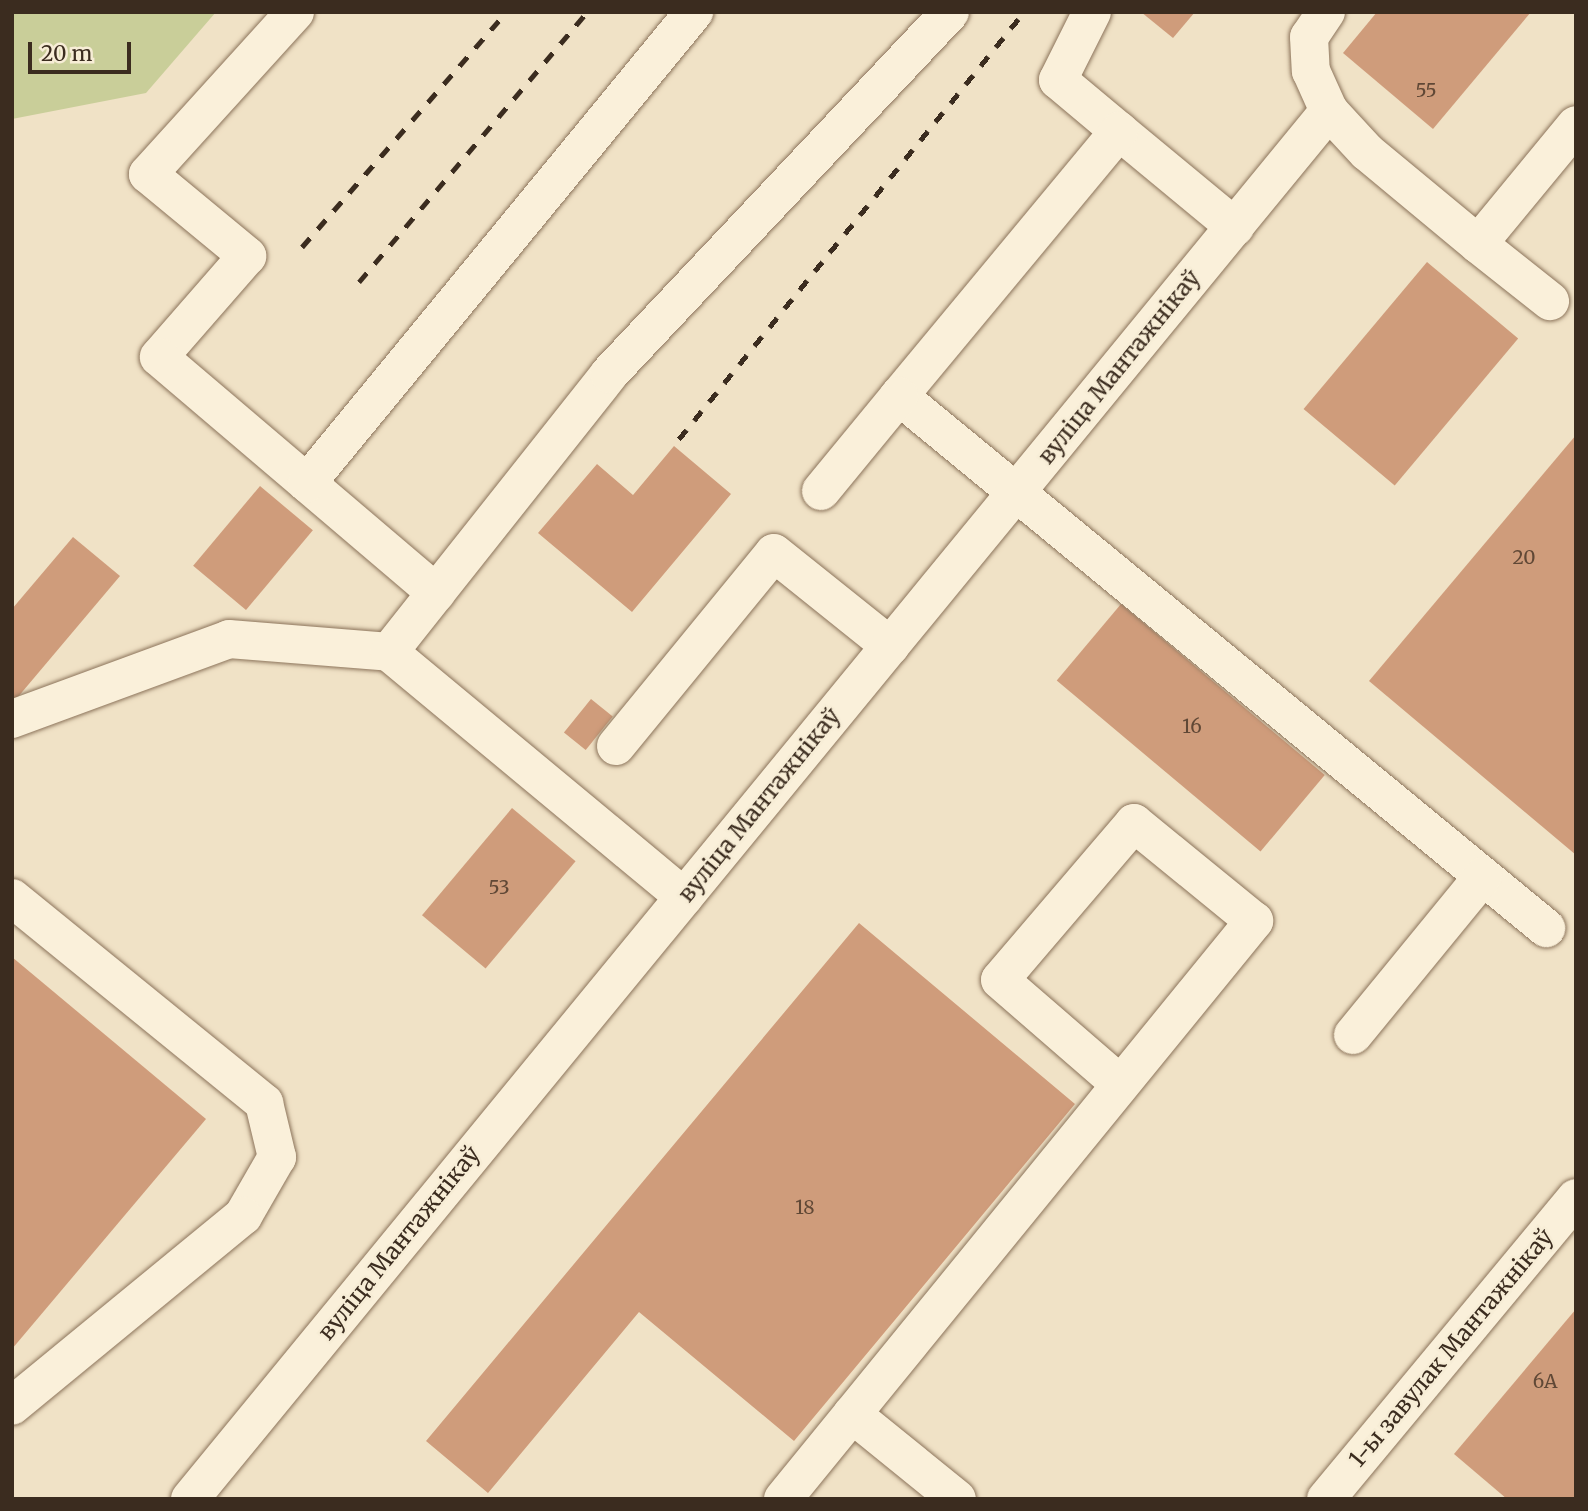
<!DOCTYPE html>
<meta charset="utf-8">
<style>
body{margin:0}
#map{position:relative;width:1588px;height:1511px;overflow:hidden;background:#f0e2c6;font-family:Merriweather,serif}
div>[style]{position:absolute}
.green>*{inset:0;background:#c9ce99}
.building>*{inset:0;background:#cf9c7b;transform-origin:0 0}
.roads{filter:drop-shadow(0 0 2px #8c745b) drop-shadow(0 0 2px #8c745b)}
.minor>*{height:38px;margin:-19px;padding:0 19px;transform-origin:19px;border-radius:19px;background:#faf0da}
.rail>*{height:5px;margin-top:-2.5px;transform-origin:0;background:repeating-linear-gradient(90deg,#3b2c1f 0 12px,transparent 0 24px)}
span{translate:-50% -50%;white-space:nowrap;text-align:center;line-height:1.15;-webkit-text-stroke:5px #f7edd6;paint-order:stroke}
.number-label{font-size:19px;color:#604836}
.number-label span{-webkit-text-stroke-width:0}
.street-label{font-size:23px;color:#3b2c1f}
.frame{position:absolute;inset:0;border:14px solid #3b2c1f;pointer-events:none}
.scale{position:absolute;left:28px;top:42px;width:103px;height:32px;box-sizing:border-box;border:4px solid #3b2c1f;border-top:0;padding-left:9px;font-size:21px;line-height:24px;white-space:nowrap;color:#3b2c1f;-webkit-text-stroke:5px #f7edd6;paint-order:stroke}
</style>
<div id="map">
<div class="green">
<i style="clip-path:polygon(12px 12px,216px 12px,146px 93px,12px 119px)"></i>
</div>
<div class="building">
<i style="clip-path:polygon(1141px 12px,1195px 12px,1173px 38px)"></i>
<i style="clip-path:polygon(1377px 12px,1531px 12px,1433px 129px,1343px 53px)"></i>
<i style="left:1427px;top:262px;width:119px;height:192px;rotate:40deg"></i>
<i style="clip-path:polygon(1576px 435px,1576px 855px,1369px 681px)"></i>
<i style="clip-path:polygon(674px 446px,731px 494px,632px 612px,538px 533px,597px 464px,633px 495px)"></i>
<i style="left:260px;top:486px;width:69px;height:104px;rotate:40deg"></i>
<i style="clip-path:polygon(73px 537px,120px 576px,12px 704px,12px 609px)"></i>
<i style="left:1121px;top:604px;width:266px;height:100px;rotate:40deg"></i>
<i style="left:591px;top:699px;width:28px;height:43px;rotate:39deg"></i>
<i style="left:512px;top:808px;width:83px;height:140px;rotate:40deg"></i>
<i style="clip-path:polygon(859px 923px,1075px 1104px,794px 1441px,639px 1312px,488px 1493px,426px 1441px)"></i>
<i style="clip-path:polygon(12px 957px,206px 1119px,12px 1349px)"></i>
<i style="clip-path:polygon(1576px 1309px,1576px 1499px,1507px 1499px,1454px 1454px)"></i>
</div>
<div class="roads">
<div class="minor">
<i style="left:295px;top:12px;width:219px;rotate:132.2deg"></i>
<i style="left:148px;top:174px;width:129px;rotate:39.6deg"></i>
<i style="left:247px;top:256px;width:134px;rotate:131.1deg"></i>
<i style="left:159px;top:357px;width:364px;rotate:40.4deg"></i>
<i style="left:1092px;top:12px;width:76px;rotate:116.6deg"></i>
<i style="left:1058px;top:80px;width:80px;rotate:39.9deg"></i>
<i style="left:1326px;top:12px;width:30px;rotate:124deg"></i>
<i style="left:1309px;top:37px;width:34px;rotate:87deg"></i>
<i style="left:1311px;top:71px;width:44px;rotate:65.8deg"></i>
<i style="left:1329px;top:111px;width:56px;rotate:47.2deg"></i>
<i style="left:1367px;top:152px;width:144px;rotate:39.7deg"></i>
<i style="left:1478px;top:244px;width:154px;rotate:-50.5deg"></i>
<i style="left:1235px;top:227px;width:151px;rotate:-140.4deg"></i>
<i style="left:1119px;top:131px;width:344px;rotate:129.7deg"></i>
<i style="left:899px;top:396px;width:838px;rotate:39.43deg"></i>
<i style="left:1478px;top:244px;width:92px;rotate:38.4deg"></i>
<i style="left:307px;top:483px;width:610px;rotate:-50.59deg"></i>
<i style="left:821px;top:491px;width:123px;rotate:-50.6deg"></i>
<i style="left:12px;top:719px;width:231px;rotate:-20.2deg"></i>
<i style="left:229px;top:639px;width:161px;rotate:4.6deg"></i>
<i style="left:616px;top:746px;width:249px;rotate:-50.7deg"></i>
<i style="left:774px;top:553px;width:149px;rotate:38.7deg"></i>
<i style="left:684px;top:897px;width:383px;rotate:-140.3deg"></i>
<i style="left:389px;top:652px;width:355px;rotate:-51.6deg"></i>
<i style="left:609px;top:374px;width:497px;rotate:-46.7deg"></i>
<i style="left:12px;top:898px;width:325px;rotate:39.1deg"></i>
<i style="left:264px;top:1103px;width:56px;rotate:76.5deg"></i>
<i style="left:277px;top:1157px;width:68px;rotate:120deg"></i>
<i style="left:243px;top:1216px;width:299px;rotate:140.6deg"></i>
<i style="left:1353px;top:1035px;width:205px;rotate:-50.7deg"></i>
<i style="left:852px;top:1414px;width:135px;rotate:39deg"></i>
<i style="left:190px;top:1499px;width:1796px;rotate:-50.63deg"></i>
<i style="left:783px;top:1499px;width:746px;rotate:-50.82deg"></i>
<i style="left:1254px;top:921px;width:155px;rotate:-140.8deg"></i>
<i style="left:1134px;top:823px;width:206px;rotate:130.5deg"></i>
<i style="left:1000px;top:980px;width:159px;rotate:40.9deg"></i>
<i style="left:1326px;top:1499px;width:391px;rotate:-50.3deg"></i>
</div>
</div>
<div class="rail">
<i style="left:302px;top:247px;width:311px;rotate:-49deg"></i>
<i style="left:359px;top:282px;width:353px;rotate:-49.8deg"></i>
<i style="left:679px;top:439px;width:549px;rotate:-51.06deg"></i>
</div>
<div class="number-label">
<span style="left:1426px;top:91px">55</span>
<span style="left:1524px;top:558px">20</span>
<span style="left:1192px;top:727px">16</span>
<span style="left:499px;top:888px">53</span>
<span style="left:805px;top:1208px">18</span>
<span style="left:1545px;top:1382px">6А</span>
</div>
<div class="street-label">
<span style="left:1119px;top:367px;rotate:-51deg">вуліца Мантажнікаў</span>
<span style="left:759px;top:805px;rotate:-51deg">вуліца Мантажнікаў</span>
<span style="left:399px;top:1243px;rotate:-51deg">вуліца Мантажнікаў</span>
<span style="left:1451px;top:1348px;rotate:-50deg">1-ы завулак Мантажнікаў</span>
</div>
<div class="frame"></div>
<div class="scale">20 m</div>
</div>
